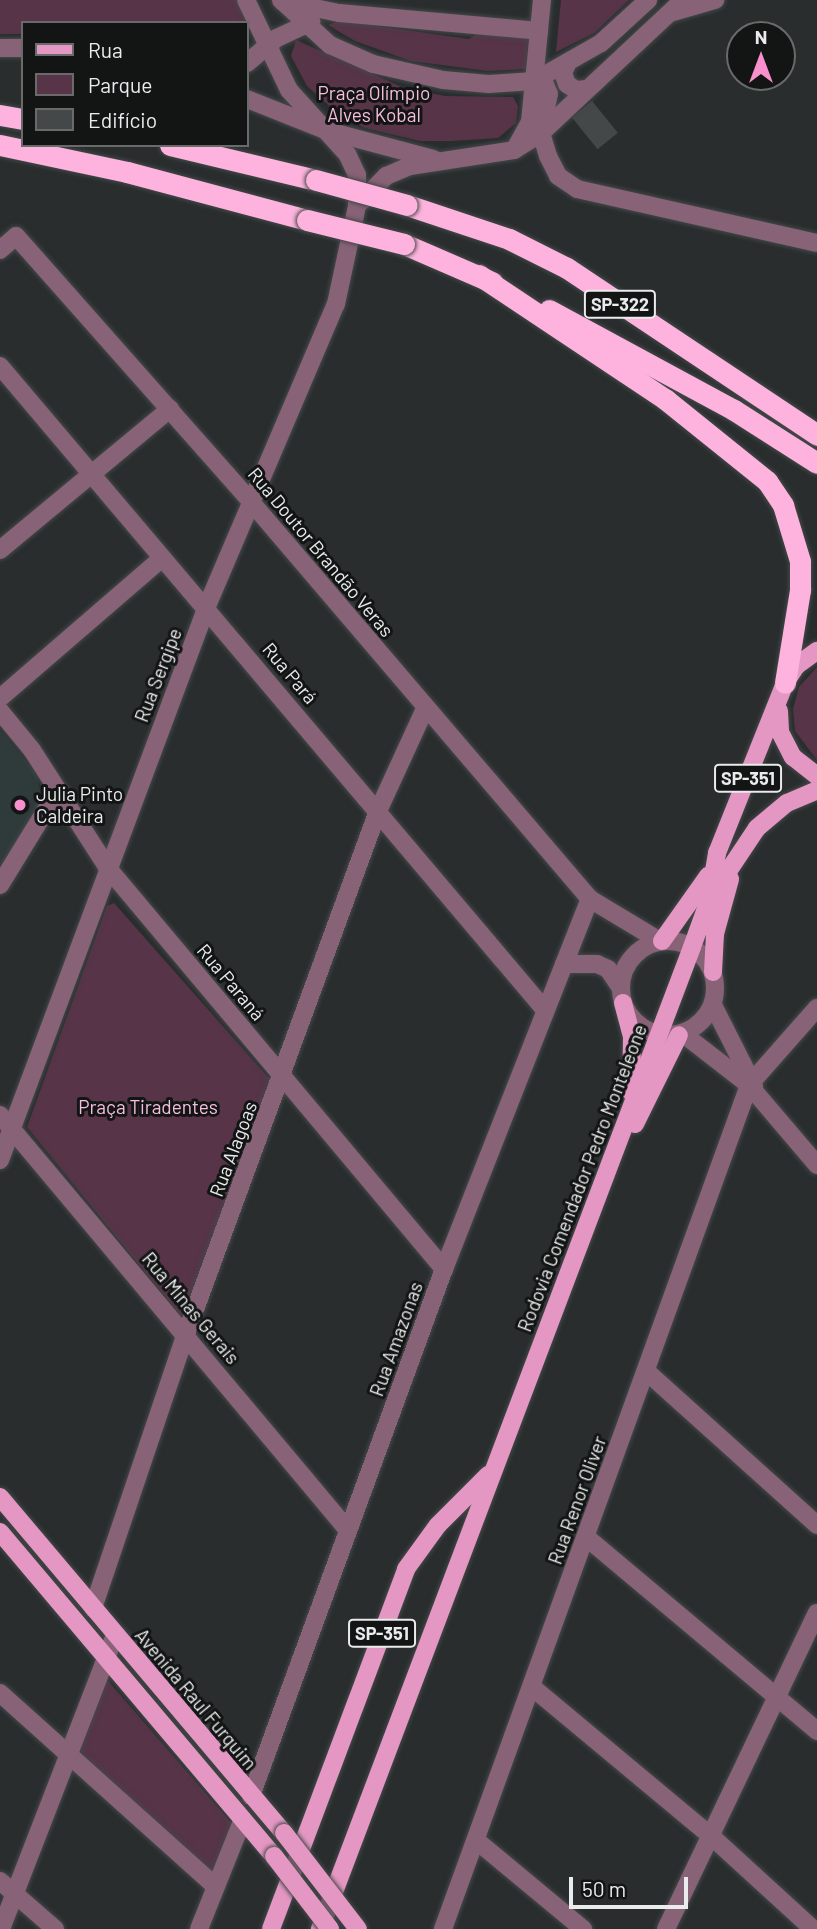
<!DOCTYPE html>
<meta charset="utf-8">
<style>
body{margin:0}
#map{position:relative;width:817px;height:1929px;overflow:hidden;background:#292d2d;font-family:Barlow,sans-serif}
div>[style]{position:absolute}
.built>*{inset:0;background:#2f3a3b}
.green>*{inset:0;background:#573448}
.building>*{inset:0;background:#444848;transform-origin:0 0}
.roads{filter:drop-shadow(0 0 2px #444848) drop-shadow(0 0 2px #444848)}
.minor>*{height:18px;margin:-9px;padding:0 9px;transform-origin:9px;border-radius:9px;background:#886277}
.minor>.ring{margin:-9px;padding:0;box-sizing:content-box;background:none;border:18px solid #886277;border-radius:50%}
.major>*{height:18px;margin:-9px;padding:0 9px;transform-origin:9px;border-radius:9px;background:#e497c3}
.highway>*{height:21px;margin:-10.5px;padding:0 10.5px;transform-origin:10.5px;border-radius:10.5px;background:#fdb3dd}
.bridges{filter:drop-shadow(0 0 2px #444848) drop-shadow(0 0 2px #444848)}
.major-bridge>*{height:18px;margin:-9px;padding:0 9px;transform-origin:9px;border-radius:9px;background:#e497c3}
.highway-bridge>*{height:21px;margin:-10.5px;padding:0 10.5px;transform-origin:10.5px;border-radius:10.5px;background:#fdb3dd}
.dots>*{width:19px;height:19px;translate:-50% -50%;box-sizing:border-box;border:4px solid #131515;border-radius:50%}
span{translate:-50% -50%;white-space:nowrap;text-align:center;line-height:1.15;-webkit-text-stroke:6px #131515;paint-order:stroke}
.shield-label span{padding:2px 5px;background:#131515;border:2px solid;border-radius:5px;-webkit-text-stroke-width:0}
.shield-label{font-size:18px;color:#e9ebec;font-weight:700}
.park-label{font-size:19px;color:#f7bede}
.street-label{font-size:19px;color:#e9ebec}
.poi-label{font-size:19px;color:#e9ebec}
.left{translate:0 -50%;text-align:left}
.legend{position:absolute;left:21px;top:21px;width:228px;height:126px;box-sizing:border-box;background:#131515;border:2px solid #696b6b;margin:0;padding:9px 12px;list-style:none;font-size:21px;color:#e9ebec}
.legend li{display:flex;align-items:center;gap:14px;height:35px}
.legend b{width:35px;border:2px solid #696b6b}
.north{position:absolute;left:726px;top:21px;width:70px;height:70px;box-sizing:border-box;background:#131515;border:2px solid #696b6b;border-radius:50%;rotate:0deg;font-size:19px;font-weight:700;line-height:28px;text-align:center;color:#e9ebec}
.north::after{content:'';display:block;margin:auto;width:24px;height:32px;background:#f790cd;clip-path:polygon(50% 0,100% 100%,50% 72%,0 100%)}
.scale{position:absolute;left:569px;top:1877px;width:119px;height:32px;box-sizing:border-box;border:4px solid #e9ebec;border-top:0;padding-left:9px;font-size:21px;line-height:24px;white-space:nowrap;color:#e9ebec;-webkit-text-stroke:5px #131515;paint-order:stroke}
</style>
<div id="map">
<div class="built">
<i style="clip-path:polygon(0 730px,36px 774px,42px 798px,0 871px)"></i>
</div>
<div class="green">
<i style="clip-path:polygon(0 0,237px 0,246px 23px,23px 23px,23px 34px,0 34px)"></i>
<i style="clip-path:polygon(561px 0,629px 0,594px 33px,556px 52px)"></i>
<i style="clip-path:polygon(339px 21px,469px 39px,478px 33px,528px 38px,526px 69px,488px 71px,411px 61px,355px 41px,328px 25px)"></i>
<i style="clip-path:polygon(296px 40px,404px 88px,445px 96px,513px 97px,518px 106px,516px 123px,498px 138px,451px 141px,420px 141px,365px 128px,342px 117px,307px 86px,291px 56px)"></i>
<i style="clip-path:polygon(817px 667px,817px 760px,795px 731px,793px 709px,799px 687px)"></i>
<i style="clip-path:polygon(114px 903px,274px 1084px,187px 1313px,180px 1315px,27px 1127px,107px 906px)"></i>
<i style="clip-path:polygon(103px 1675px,233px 1825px,212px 1876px,75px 1752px)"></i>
</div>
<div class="building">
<i style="left:592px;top:101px;width:41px;height:26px;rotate:51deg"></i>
</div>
<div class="roads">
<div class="minor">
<i style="left:281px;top:0;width:67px;rotate:42.6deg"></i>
<i style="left:330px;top:45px;width:47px;rotate:23.8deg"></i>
<i style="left:373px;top:64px;width:72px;rotate:12.9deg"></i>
<i style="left:443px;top:80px;width:46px;rotate:5deg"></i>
<i style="left:489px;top:84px;width:45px;rotate:-3.8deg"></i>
<i style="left:534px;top:81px;width:77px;rotate:-29.6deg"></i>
<i style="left:601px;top:43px;width:64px;rotate:-42.5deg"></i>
<i style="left:282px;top:1px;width:58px;rotate:11.9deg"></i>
<i style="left:339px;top:13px;width:201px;rotate:5.1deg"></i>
<i style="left:673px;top:12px;width:44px;rotate:-15.9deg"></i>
<i style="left:0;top:48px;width:23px"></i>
<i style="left:568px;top:62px;width:12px;rotate:114deg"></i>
<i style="left:563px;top:73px;width:12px;rotate:70deg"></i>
<i style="left:567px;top:84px;width:11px;rotate:34deg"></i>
<i style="left:576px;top:90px;width:11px;rotate:-5deg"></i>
<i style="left:247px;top:63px;width:39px;rotate:-40deg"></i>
<i style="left:277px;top:38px;width:38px;rotate:-25deg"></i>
<i style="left:542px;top:77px;width:18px;rotate:68deg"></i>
<i style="left:549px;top:94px;width:40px;rotate:102deg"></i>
<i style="left:541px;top:133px;width:24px;rotate:73deg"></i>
<i style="left:548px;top:156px;width:22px;rotate:63deg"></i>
<i style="left:558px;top:176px;width:23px;rotate:34deg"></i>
<i style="left:577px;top:189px;width:246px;rotate:12.7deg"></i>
<i style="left:247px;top:99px;width:87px;rotate:21.6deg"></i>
<i style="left:328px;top:131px;width:109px;rotate:14.9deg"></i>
<i style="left:516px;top:147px;width:29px;rotate:-61deg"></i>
<i style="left:530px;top:122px;width:123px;rotate:-84.4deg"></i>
<i style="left:362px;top:201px;width:35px;rotate:-46deg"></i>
<i style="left:386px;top:176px;width:26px;rotate:-23deg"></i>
<i style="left:410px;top:166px;width:105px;rotate:-8.7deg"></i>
<i style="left:514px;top:150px;width:32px;rotate:-32deg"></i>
<i style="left:541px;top:133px;width:195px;rotate:-43.1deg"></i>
<i style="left:16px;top:236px;width:356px;rotate:48.5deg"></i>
<i style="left:252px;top:503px;width:521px;rotate:49.52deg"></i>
<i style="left:590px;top:899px;width:82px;rotate:31deg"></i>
<i style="left:0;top:250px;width:21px;rotate:-41deg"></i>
<i style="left:0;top:366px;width:844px;rotate:49.76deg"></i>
<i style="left:0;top:550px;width:221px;rotate:-39.7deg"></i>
<i style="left:0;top:698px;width:214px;rotate:-40.8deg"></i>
<i style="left:0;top:711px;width:50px;rotate:50.6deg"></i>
<i style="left:32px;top:750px;width:139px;rotate:57.3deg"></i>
<i style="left:107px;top:867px;width:525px;rotate:50.03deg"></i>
<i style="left:0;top:885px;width:109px;rotate:-58.5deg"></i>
<i class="ring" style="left:621px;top:941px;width:76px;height:76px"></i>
<i style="left:564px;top:964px;width:33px"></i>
<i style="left:597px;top:964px;width:12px;rotate:24deg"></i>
<i style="left:608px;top:969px;width:22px;rotate:56deg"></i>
<i style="left:713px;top:1005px;width:91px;rotate:63.2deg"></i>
<i style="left:682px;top:1033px;width:85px;rotate:37.8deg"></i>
<i style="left:749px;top:1085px;width:105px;rotate:49.6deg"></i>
<i style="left:0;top:1115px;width:540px;rotate:50.03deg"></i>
<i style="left:0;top:1160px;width:591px;rotate:-69.51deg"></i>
<i style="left:207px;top:606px;width:328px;rotate:-66.9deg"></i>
<i style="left:336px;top:304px;width:100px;rotate:-77.9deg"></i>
<i style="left:357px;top:206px;width:31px;rotate:-90deg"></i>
<i style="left:357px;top:175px;width:23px;rotate:-115deg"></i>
<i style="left:347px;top:154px;width:86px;rotate:-132.2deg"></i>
<i style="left:289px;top:90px;width:100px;rotate:-115.5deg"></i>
<i style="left:646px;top:1371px;width:230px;rotate:42deg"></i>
<i style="left:586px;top:1537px;width:302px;rotate:40deg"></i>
<i style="left:93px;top:1608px;width:289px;rotate:-71.3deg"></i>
<i style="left:186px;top:1334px;width:557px;rotate:-69.84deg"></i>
<i style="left:378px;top:811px;width:112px;rotate:-65.3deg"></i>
<i style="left:532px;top:1687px;width:233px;rotate:39.8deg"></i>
<i style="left:711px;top:1836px;width:138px;rotate:42.4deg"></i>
<i style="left:0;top:1693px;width:289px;rotate:41.9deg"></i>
<i style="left:251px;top:1796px;width:561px;rotate:-69.89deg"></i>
<i style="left:444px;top:1269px;width:398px;rotate:-68.5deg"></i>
<i style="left:477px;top:1841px;width:138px;rotate:39.7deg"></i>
<i style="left:0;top:1881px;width:73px;rotate:41.1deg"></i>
<i style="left:1px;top:1929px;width:315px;rotate:-68.8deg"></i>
<i style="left:199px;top:1929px;width:118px;rotate:-68.2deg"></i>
<i style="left:443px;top:1929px;width:898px;rotate:-70.07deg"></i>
<i style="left:749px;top:1085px;width:103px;rotate:-48.6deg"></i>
<i style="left:666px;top:1929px;width:350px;rotate:-64.5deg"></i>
</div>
<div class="major">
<i style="left:779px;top:711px;width:21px;rotate:87deg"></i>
<i style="left:780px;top:732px;width:28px;rotate:63deg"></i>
<i style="left:793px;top:757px;width:31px;rotate:38deg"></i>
<i style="left:713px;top:894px;width:79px;rotate:-56.3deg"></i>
<i style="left:757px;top:828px;width:39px;rotate:-40deg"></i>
<i style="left:787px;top:803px;width:33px;rotate:-23deg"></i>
<i style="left:662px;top:941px;width:80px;rotate:-54.7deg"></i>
<i style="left:713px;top:972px;width:38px;rotate:-87deg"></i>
<i style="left:715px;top:934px;width:57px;rotate:-74.7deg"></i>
<i style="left:623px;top:1003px;width:35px;rotate:75deg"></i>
<i style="left:632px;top:1037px;width:55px;rotate:91deg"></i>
<i style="left:635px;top:1124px;width:99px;rotate:-63.7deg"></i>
<i style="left:0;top:1497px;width:440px;rotate:49.8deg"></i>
<i style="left:0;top:1532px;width:424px;rotate:49.8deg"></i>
<i style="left:271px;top:1929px;width:384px;rotate:-69.4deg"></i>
<i style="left:406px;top:1569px;width:54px;rotate:-54deg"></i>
<i style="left:438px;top:1525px;width:71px;rotate:-45deg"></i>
<i style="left:320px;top:1929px;width:1050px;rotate:-69.25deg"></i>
<i style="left:692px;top:947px;width:50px;rotate:-70.1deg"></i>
<i style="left:709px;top:900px;width:48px;rotate:-80.3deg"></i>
<i style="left:717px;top:853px;width:183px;rotate:-68.2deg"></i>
<i style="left:785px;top:683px;width:20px;rotate:-57deg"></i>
<i style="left:796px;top:666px;width:26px;rotate:-36deg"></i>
</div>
<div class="highway">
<i style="left:0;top:115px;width:23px;rotate:10deg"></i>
<i style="left:0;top:145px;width:130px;rotate:12deg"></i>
<i style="left:127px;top:172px;width:186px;rotate:14.9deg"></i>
<i style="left:170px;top:145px;width:150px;rotate:13.5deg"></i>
<i style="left:407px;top:205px;width:108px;rotate:18.4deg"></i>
<i style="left:509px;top:239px;width:65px;rotate:26.6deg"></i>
<i style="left:567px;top:268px;width:301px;rotate:33.7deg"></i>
<i style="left:404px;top:244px;width:96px;rotate:23.4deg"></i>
<i style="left:479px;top:275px;width:224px;rotate:33.7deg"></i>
<i style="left:665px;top:399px;width:131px;rotate:38.8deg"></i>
<i style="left:767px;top:481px;width:29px;rotate:56deg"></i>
<i style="left:783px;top:505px;width:59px;rotate:73.1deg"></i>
<i style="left:800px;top:561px;width:29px;rotate:90deg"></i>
<i style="left:800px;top:590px;width:94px;rotate:99.2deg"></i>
<i style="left:549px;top:310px;width:210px;rotate:28.4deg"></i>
<i style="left:734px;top:410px;width:98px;rotate:32.6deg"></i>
</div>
</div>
<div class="bridges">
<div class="major-bridge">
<i style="left:284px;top:1833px;width:121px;rotate:52.4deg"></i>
<i style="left:274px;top:1856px;width:92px;rotate:52.5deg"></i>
</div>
<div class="highway-bridge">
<i style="left:316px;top:180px;width:94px;rotate:15.4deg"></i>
<i style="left:307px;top:220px;width:100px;rotate:13.9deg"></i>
</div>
</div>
<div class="dots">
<i style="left:20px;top:805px;background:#f790cd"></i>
</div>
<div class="shield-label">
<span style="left:620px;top:304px">SP-322</span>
<span style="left:748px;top:778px">SP-351</span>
<span style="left:382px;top:1633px">SP-351</span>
</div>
<div class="park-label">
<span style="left:374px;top:104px">Praça Olímpio<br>Alves Kobal</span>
<span style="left:148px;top:1107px">Praça Tiradentes</span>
</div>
<div class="street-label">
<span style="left:321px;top:552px;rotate:50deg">Rua Doutor Brandão Veras</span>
<span style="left:290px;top:673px;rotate:50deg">Rua Pará</span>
<span style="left:158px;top:675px;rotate:-69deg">Rua Sergipe</span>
<span style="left:231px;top:982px;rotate:50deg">Rua Paraná</span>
<span style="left:233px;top:1149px;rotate:-69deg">Rua Alagoas</span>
<span style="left:582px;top:1178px;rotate:-69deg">Rodovia Comendador Pedro Monteleone</span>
<span style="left:191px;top:1308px;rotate:50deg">Rua Minas Gerais</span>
<span style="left:396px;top:1339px;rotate:-70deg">Rua Amazonas</span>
<span style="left:577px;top:1500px;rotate:-70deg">Rua Renor Oliver</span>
<span style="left:196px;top:1699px;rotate:50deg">Avenida Raul Furquim</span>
</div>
<div class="poi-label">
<span class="left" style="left:36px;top:805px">Julia Pinto<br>Caldeira</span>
</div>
<ul class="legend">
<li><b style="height:9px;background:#e497c3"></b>Rua</li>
<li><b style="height:19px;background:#573448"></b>Parque</li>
<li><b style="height:19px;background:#444848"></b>Edifício</li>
</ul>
<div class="north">N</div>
<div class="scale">50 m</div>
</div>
